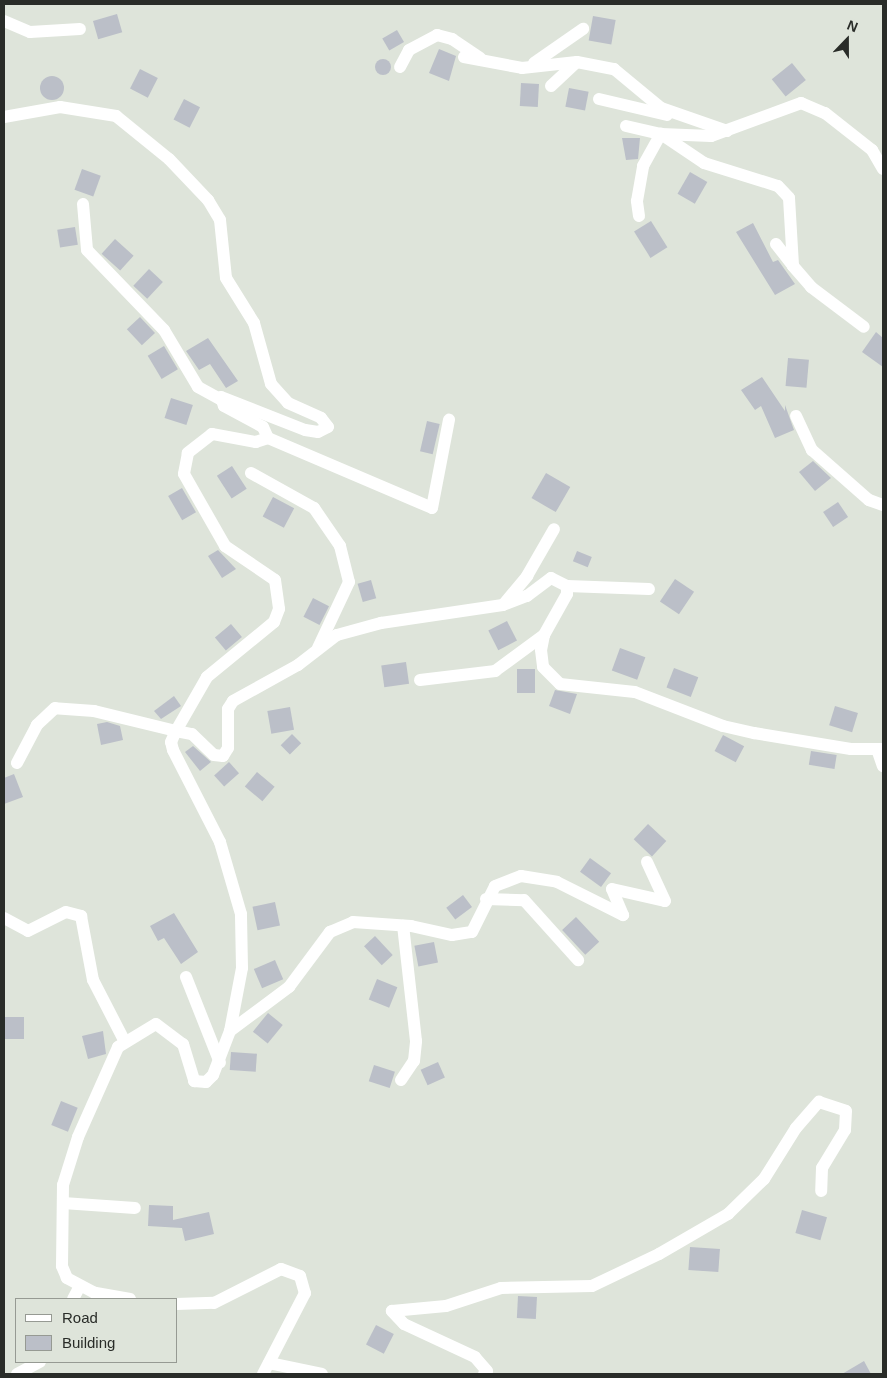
<!DOCTYPE html>
<style>
body{margin:0}
#map{position:relative;width:887px;height:1378px;overflow:hidden;background:#dee4da;font-family:Arial,sans-serif}
div>[style]{position:absolute}
.building>*{inset:0;background:#bbbfc8;transform-origin:0 0}
.round{border-radius:50%}
.minor>*{height:12px;margin:-6px;padding:0 6px;transform-origin:6px;border-radius:6px;background:#fff}
span{translate:-50% -50%;white-space:nowrap;text-align:center;line-height:1.15;-webkit-text-stroke:4px #dee4da;paint-order:stroke}
.frame{position:absolute;inset:0;border:5px solid #292c28;pointer-events:none}
.legend{position:absolute;left:15px;top:1298px;width:162px;height:65px;box-sizing:border-box;background:#dee4da;border:1px solid #969a93;margin:0;padding:6px 9px;list-style:none;font-size:15px;color:#292c28}
.legend li{display:flex;align-items:center;gap:10px;height:25px}
.legend b{width:25px;border:1px solid #969a93}
.north{position:absolute;left:822px;top:15px;width:50px;height:50px;-webkit-text-stroke:4px #dee4da;paint-order:stroke;rotate:22deg;font-size:14px;font-weight:700;line-height:20px;text-align:center;color:#292c28}
.north::after{content:'';display:block;margin:auto;width:18px;height:22px;background:#292c28;clip-path:polygon(50% 0,100% 100%,50% 72%,0 100%)}
</style>
<div id="map">
<div class="building">
<i style="left:117px;top:14px;width:19px;height:25px;rotate:74deg"></i>
<i style="left:593px;top:16px;width:23px;height:25px;rotate:10deg"></i>
<i style="left:397px;top:30px;width:14px;height:17px;rotate:60deg"></i>
<i style="clip-path:polygon(439px 49px,456px 56px,449px 81px,429px 73px)"></i>
<i class="round" style="left:375px;top:59px;width:16px;height:16px"></i>
<i style="left:792px;top:63px;width:22px;height:26px;rotate:51deg"></i>
<i style="left:140px;top:69px;width:20px;height:22px;rotate:27deg"></i>
<i class="round" style="left:40px;top:76px;width:24px;height:24px"></i>
<i style="left:521px;top:83px;width:18px;height:23px;rotate:3deg"></i>
<i style="left:569px;top:88px;width:20px;height:19px;rotate:11deg"></i>
<i style="left:184px;top:99px;width:18px;height:23px;rotate:27deg"></i>
<i style="clip-path:polygon(622px 138px,640px 138px,638px 159px,626px 160px)"></i>
<i style="left:82px;top:169px;width:20px;height:22px;rotate:20deg"></i>
<i style="left:690px;top:172px;width:20px;height:25px;rotate:30deg"></i>
<i style="left:651px;top:221px;width:31px;height:20px;rotate:58deg"></i>
<i style="clip-path:polygon(753px 223px,773px 262px,778px 260px,795px 284px,775px 295px,736px 232px)"></i>
<i style="left:75px;top:227px;width:18px;height:18px;rotate:81deg"></i>
<i style="left:115px;top:239px;width:25px;height:20px;rotate:42deg"></i>
<i style="left:149px;top:269px;width:19px;height:23px;rotate:43deg"></i>
<i style="left:140px;top:317px;width:22px;height:18px;rotate:47deg"></i>
<i style="clip-path:polygon(876px 332px,883px 338px,883px 367px,862px 352px)"></i>
<i style="clip-path:polygon(208px 338px,238px 381px,226px 388px,210px 364px,199px 370px,186px 351px)"></i>
<i style="left:164px;top:346px;width:27px;height:19px;rotate:59deg"></i>
<i style="left:788px;top:358px;width:21px;height:28px;rotate:5deg"></i>
<i style="clip-path:polygon(762px 377px,785px 411px,785px 405px,794px 430px,775px 438px,761px 406px,755px 410px,741px 390px)"></i>
<i style="left:171px;top:398px;width:23px;height:21px;rotate:18deg"></i>
<i style="left:427px;top:421px;width:13px;height:31px;rotate:13deg"></i>
<i style="clip-path:polygon(813px 461px,831px 478px,815px 491px,799px 472px)"></i>
<i style="left:232px;top:466px;width:27px;height:18px;rotate:57deg"></i>
<i style="left:546px;top:473px;width:28px;height:29px;rotate:30deg"></i>
<i style="left:182px;top:488px;width:28px;height:16px;rotate:60deg"></i>
<i style="left:273px;top:497px;width:24px;height:22px;rotate:28deg"></i>
<i style="left:838px;top:502px;width:18px;height:18px;rotate:56deg"></i>
<i style="clip-path:polygon(218px 550px,236px 569px,222px 578px,208px 556px)"></i>
<i style="left:577px;top:551px;width:16px;height:11px;rotate:22deg"></i>
<i style="left:675px;top:579px;width:23px;height:27px;rotate:34deg"></i>
<i style="left:371px;top:580px;width:19px;height:14px;rotate:74deg"></i>
<i style="left:313px;top:598px;width:18px;height:21px;rotate:27deg"></i>
<i style="left:507px;top:621px;width:22px;height:21px;rotate:63deg"></i>
<i style="left:231px;top:624px;width:17px;height:21px;rotate:50deg"></i>
<i style="left:620px;top:648px;width:27px;height:24px;rotate:20deg"></i>
<i style="left:406px;top:662px;width:22px;height:25px;rotate:82deg"></i>
<i style="left:674px;top:668px;width:26px;height:21px;rotate:21deg"></i>
<i style="left:517px;top:669px;width:18px;height:24px"></i>
<i style="clip-path:polygon(555px 690px,577px 694px,570px 714px,549px 706px)"></i>
<i style="clip-path:polygon(174px 696px,181px 706px,161px 719px,154px 711px)"></i>
<i style="left:835px;top:706px;width:24px;height:20px;rotate:17deg"></i>
<i style="left:290px;top:707px;width:23px;height:23px;rotate:80deg"></i>
<i style="clip-path:polygon(107px 722px,120px 726px,123px 740px,101px 745px,97px 724px)"></i>
<i style="left:292px;top:734px;width:13px;height:16px;rotate:45deg"></i>
<i style="left:723px;top:735px;width:24px;height:18px;rotate:28deg"></i>
<i style="clip-path:polygon(193px 746px,211px 762px,200px 771px,185px 752px)"></i>
<i style="left:811px;top:751px;width:26px;height:14px;rotate:9deg"></i>
<i style="left:229px;top:762px;width:15px;height:20px;rotate:48deg"></i>
<i style="left:257px;top:772px;width:23px;height:19px;rotate:40deg"></i>
<i style="clip-path:polygon(14px 774px,23px 797px,4px 804px,4px 778px)"></i>
<i style="left:648px;top:824px;width:25px;height:21px;rotate:43deg"></i>
<i style="left:590px;top:858px;width:26px;height:17px;rotate:36deg"></i>
<i style="left:463px;top:895px;width:15px;height:21px;rotate:53deg"></i>
<i style="left:275px;top:902px;width:24px;height:23px;rotate:78deg"></i>
<i style="clip-path:polygon(174px 913px,198px 952px,181px 964px,164px 938px,158px 941px,150px 926px)"></i>
<i style="left:576px;top:917px;width:34px;height:19px;rotate:47deg"></i>
<i style="left:375px;top:936px;width:26px;height:15px;rotate:47deg"></i>
<i style="left:434px;top:942px;width:21px;height:20px;rotate:79deg"></i>
<i style="left:275px;top:960px;width:21px;height:23px;rotate:67deg"></i>
<i style="left:377px;top:979px;width:22px;height:22px;rotate:22deg"></i>
<i style="left:268px;top:1013px;width:19px;height:24px;rotate:39deg"></i>
<i style="left:4px;top:1017px;width:20px;height:22px"></i>
<i style="clip-path:polygon(103px 1031px,106px 1054px,88px 1059px,82px 1036px)"></i>
<i style="left:231px;top:1052px;width:26px;height:18px;rotate:4deg"></i>
<i style="left:438px;top:1062px;width:17px;height:19px;rotate:66deg"></i>
<i style="left:374px;top:1065px;width:22px;height:17px;rotate:18deg"></i>
<i style="left:61px;top:1101px;width:18px;height:26px;rotate:22deg"></i>
<i style="clip-path:polygon(149px 1205px,173px 1206px,173px 1220px,209px 1212px,214px 1234px,185px 1241px,182px 1228px,148px 1226px)"></i>
<i style="left:802px;top:1210px;width:26px;height:24px;rotate:16deg"></i>
<i style="left:690px;top:1247px;width:30px;height:23px;rotate:4deg"></i>
<i style="left:518px;top:1296px;width:19px;height:22px;rotate:3deg"></i>
<i style="left:376px;top:1325px;width:20px;height:22px;rotate:27deg"></i>
<i style="clip-path:polygon(864px 1361px,871px 1374px,842px 1374px)"></i>
</div>
<div class="minor">
<i style="left:4px;top:21px;width:28px;rotate:23deg"></i>
<i style="left:30px;top:32px;width:50px;rotate:-3.4deg"></i>
<i style="left:464px;top:57px;width:59px;rotate:10.7deg"></i>
<i style="left:522px;top:68px;width:55px;rotate:-6.2deg"></i>
<i style="left:577px;top:62px;width:38px;rotate:11deg"></i>
<i style="left:614px;top:69px;width:61px;rotate:39.7deg"></i>
<i style="left:661px;top:108px;width:70px;rotate:19.2deg"></i>
<i style="left:534px;top:63px;width:60px;rotate:-34.8deg"></i>
<i style="left:400px;top:67px;width:19px;rotate:-62deg"></i>
<i style="left:409px;top:50px;width:32px;rotate:-28deg"></i>
<i style="left:437px;top:35px;width:16px;rotate:15deg"></i>
<i style="left:452px;top:39px;width:34px;rotate:34deg"></i>
<i style="left:551px;top:86px;width:35px;rotate:-43deg"></i>
<i style="left:599px;top:99px;width:70px;rotate:13.2deg"></i>
<i style="left:4px;top:117px;width:57px;rotate:-10.1deg"></i>
<i style="left:60px;top:107px;width:57px;rotate:9.1deg"></i>
<i style="left:116px;top:116px;width:68px;rotate:39.1deg"></i>
<i style="left:169px;top:159px;width:57px;rotate:46.4deg"></i>
<i style="left:208px;top:200px;width:23px;rotate:59deg"></i>
<i style="left:220px;top:220px;width:58px;rotate:84.1deg"></i>
<i style="left:226px;top:278px;width:53px;rotate:58.1deg"></i>
<i style="left:254px;top:323px;width:63px;rotate:74.4deg"></i>
<i style="left:271px;top:384px;width:25px;rotate:48deg"></i>
<i style="left:288px;top:403px;width:36px;rotate:24deg"></i>
<i style="left:321px;top:418px;width:11px;rotate:52deg"></i>
<i style="left:328px;top:427px;width:11px;rotate:153deg"></i>
<i style="left:318px;top:432px;width:13px;rotate:-171deg"></i>
<i style="left:305px;top:430px;width:90px;rotate:-158.6deg"></i>
<i style="left:221px;top:397px;width:9px;rotate:72deg"></i>
<i style="left:224px;top:406px;width:44px;rotate:28.3deg"></i>
<i style="left:263px;top:427px;width:12px;rotate:66deg"></i>
<i style="left:268px;top:438px;width:13px;rotate:162deg"></i>
<i style="left:256px;top:442px;width:45px;rotate:-169.7deg"></i>
<i style="left:212px;top:434px;width:31px;rotate:142deg"></i>
<i style="left:188px;top:453px;width:21px;rotate:101deg"></i>
<i style="left:184px;top:474px;width:83px;rotate:60.3deg"></i>
<i style="left:225px;top:546px;width:60px;rotate:34.2deg"></i>
<i style="left:275px;top:580px;width:29px;rotate:82deg"></i>
<i style="left:279px;top:609px;width:14px;rotate:111deg"></i>
<i style="left:274px;top:622px;width:87px;rotate:140.6deg"></i>
<i style="left:207px;top:677px;width:62px;rotate:119.9deg"></i>
<i style="left:176px;top:731px;width:84px;rotate:-166.3deg"></i>
<i style="left:94px;top:711px;width:39px;rotate:-176deg"></i>
<i style="left:55px;top:708px;width:25px;rotate:137deg"></i>
<i style="left:37px;top:725px;width:43px;rotate:117.8deg"></i>
<i style="left:626px;top:126px;width:36px;rotate:13deg"></i>
<i style="left:661px;top:134px;width:52px;rotate:34deg"></i>
<i style="left:704px;top:163px;width:77px;rotate:17.3deg"></i>
<i style="left:778px;top:186px;width:16px;rotate:47deg"></i>
<i style="left:789px;top:198px;width:68px;rotate:86.6deg"></i>
<i style="left:793px;top:266px;width:28px;rotate:49deg"></i>
<i style="left:811px;top:287px;width:66px;rotate:37deg"></i>
<i style="left:83px;top:204px;width:46px;rotate:85deg"></i>
<i style="left:87px;top:250px;width:111px;rotate:46.1deg"></i>
<i style="left:164px;top:330px;width:66px;rotate:59.2deg"></i>
<i style="left:198px;top:387px;width:25px;rotate:29deg"></i>
<i style="left:639px;top:216px;width:15px;rotate:-98deg"></i>
<i style="left:637px;top:201px;width:36px;rotate:-80deg"></i>
<i style="left:643px;top:166px;width:37px;rotate:-61deg"></i>
<i style="left:661px;top:134px;width:50px;rotate:2.3deg"></i>
<i style="left:711px;top:136px;width:96px;rotate:-20.1deg"></i>
<i style="left:801px;top:103px;width:26px;rotate:23deg"></i>
<i style="left:825px;top:113px;width:60px;rotate:38.2deg"></i>
<i style="left:872px;top:150px;width:22px;rotate:60deg"></i>
<i style="left:776px;top:244px;width:28px;rotate:52deg"></i>
<i style="left:796px;top:416px;width:38px;rotate:65deg"></i>
<i style="left:812px;top:450px;width:76px;rotate:41.3deg"></i>
<i style="left:869px;top:500px;width:15px;rotate:20deg"></i>
<i style="left:268px;top:438px;width:178px;rotate:23.1deg"></i>
<i style="left:432px;top:508px;width:90px;rotate:-79.1deg"></i>
<i style="left:251px;top:473px;width:72px;rotate:29.1deg"></i>
<i style="left:314px;top:508px;width:46px;rotate:55.6deg"></i>
<i style="left:340px;top:546px;width:37px;rotate:76deg"></i>
<i style="left:349px;top:582px;width:73px;rotate:115.2deg"></i>
<i style="left:567px;top:586px;width:82px;rotate:2.1deg"></i>
<i style="left:503px;top:605px;width:38px;rotate:-50deg"></i>
<i style="left:527px;top:576px;width:54px;rotate:-60.1deg"></i>
<i style="left:420px;top:680px;width:76px;rotate:-6.8deg"></i>
<i style="left:495px;top:671px;width:61px;rotate:-36.3deg"></i>
<i style="left:877px;top:749px;width:18px;rotate:71deg"></i>
<i style="left:486px;top:899px;width:38px;rotate:2deg"></i>
<i style="left:524px;top:900px;width:81px;rotate:48deg"></i>
<i style="left:4px;top:918px;width:27px;rotate:28deg"></i>
<i style="left:28px;top:931px;width:42px;rotate:-26.6deg"></i>
<i style="left:66px;top:912px;width:16px;rotate:15deg"></i>
<i style="left:81px;top:916px;width:65px;rotate:79.4deg"></i>
<i style="left:93px;top:980px;width:68px;rotate:62.7deg"></i>
<i style="left:186px;top:977px;width:92px;rotate:68.4deg"></i>
<i style="left:230px;top:1031px;width:74px;rotate:-36.7deg"></i>
<i style="left:289px;top:987px;width:69px;rotate:-53.3deg"></i>
<i style="left:330px;top:932px;width:25px;rotate:-23deg"></i>
<i style="left:353px;top:922px;width:58px;rotate:3.9deg"></i>
<i style="left:411px;top:926px;width:42px;rotate:12.4deg"></i>
<i style="left:452px;top:935px;width:20px;rotate:-9deg"></i>
<i style="left:472px;top:932px;width:51px;rotate:-63.4deg"></i>
<i style="left:495px;top:886px;width:28px;rotate:-21deg"></i>
<i style="left:521px;top:876px;width:36px;rotate:9deg"></i>
<i style="left:557px;top:882px;width:74px;rotate:26.6deg"></i>
<i style="left:623px;top:915px;width:28px;rotate:-113deg"></i>
<i style="left:612px;top:889px;width:54px;rotate:12.8deg"></i>
<i style="left:665px;top:901px;width:43px;rotate:-114.8deg"></i>
<i style="left:401px;top:1080px;width:23px;rotate:-56deg"></i>
<i style="left:414px;top:1061px;width:20px;rotate:-84deg"></i>
<i style="left:416px;top:1041px;width:116px;rotate:-96.4deg"></i>
<i style="left:63px;top:1203px;width:72px;rotate:4deg"></i>
<i style="left:73px;top:1299px;width:15px;rotate:-62deg"></i>
<i style="left:130px;top:1299px;width:36px;rotate:-170deg"></i>
<i style="left:95px;top:1293px;width:32px;rotate:-152deg"></i>
<i style="left:67px;top:1278px;width:13px;rotate:-113deg"></i>
<i style="left:62px;top:1266px;width:81px;rotate:-89.3deg"></i>
<i style="left:63px;top:1185px;width:50px;rotate:-72.6deg"></i>
<i style="left:78px;top:1137px;width:98px;rotate:-66deg"></i>
<i style="left:118px;top:1047px;width:44px;rotate:-31.2deg"></i>
<i style="left:156px;top:1024px;width:34px;rotate:37deg"></i>
<i style="left:183px;top:1044px;width:39px;rotate:73deg"></i>
<i style="left:194px;top:1081px;width:12px;rotate:5deg"></i>
<i style="left:206px;top:1082px;width:10px;rotate:-45deg"></i>
<i style="left:213px;top:1075px;width:47px;rotate:-68.9deg"></i>
<i style="left:230px;top:1031px;width:64px;rotate:-79.2deg"></i>
<i style="left:242px;top:968px;width:54px;rotate:-91.1deg"></i>
<i style="left:241px;top:914px;width:75px;rotate:-106.3deg"></i>
<i style="left:220px;top:842px;width:103px;rotate:-117.1deg"></i>
<i style="left:173px;top:750px;width:8px;rotate:-104deg"></i>
<i style="left:171px;top:742px;width:12px;rotate:-66deg"></i>
<i style="left:176px;top:731px;width:16px;rotate:11deg"></i>
<i style="left:192px;top:734px;width:30px;rotate:44deg"></i>
<i style="left:214px;top:755px;width:9px;rotate:6deg"></i>
<i style="left:223px;top:756px;width:9px;rotate:-58deg"></i>
<i style="left:228px;top:748px;width:39px;rotate:-90deg"></i>
<i style="left:228px;top:709px;width:9px;rotate:-58deg"></i>
<i style="left:233px;top:701px;width:74px;rotate:-29deg"></i>
<i style="left:298px;top:665px;width:49px;rotate:-37.6deg"></i>
<i style="left:337px;top:635px;width:46px;rotate:-15.3deg"></i>
<i style="left:381px;top:623px;width:123px;rotate:-8.4deg"></i>
<i style="left:503px;top:605px;width:26px;rotate:-21deg"></i>
<i style="left:527px;top:596px;width:30px;rotate:-37deg"></i>
<i style="left:551px;top:578px;width:18px;rotate:27deg"></i>
<i style="left:567px;top:586px;width:8px;rotate:90deg"></i>
<i style="left:567px;top:594px;width:47px;rotate:119.3deg"></i>
<i style="left:544px;top:635px;width:15px;rotate:101deg"></i>
<i style="left:541px;top:650px;width:17px;rotate:83deg"></i>
<i style="left:543px;top:667px;width:24px;rotate:45deg"></i>
<i style="left:560px;top:684px;width:75px;rotate:6.1deg"></i>
<i style="left:635px;top:692px;width:94px;rotate:21.1deg"></i>
<i style="left:723px;top:726px;width:32px;rotate:13deg"></i>
<i style="left:754px;top:733px;width:98px;rotate:9.4deg"></i>
<i style="left:851px;top:749px;width:32px"></i>
<i style="left:176px;top:1304px;width:38px;rotate:-2deg"></i>
<i style="left:214px;top:1303px;width:75px;rotate:-26.9deg"></i>
<i style="left:281px;top:1269px;width:20px;rotate:20deg"></i>
<i style="left:300px;top:1276px;width:18px;rotate:74deg"></i>
<i style="left:305px;top:1293px;width:91px;rotate:117.4deg"></i>
<i style="left:269px;top:1363px;width:54px;rotate:11.7deg"></i>
<i style="left:17px;top:1374px;width:26px;rotate:-28deg"></i>
<i style="left:484px;top:1374px;width:4px;rotate:-45deg"></i>
<i style="left:487px;top:1371px;width:18px;rotate:-131deg"></i>
<i style="left:475px;top:1357px;width:78px;rotate:-155.1deg"></i>
<i style="left:404px;top:1324px;width:18px;rotate:-133deg"></i>
<i style="left:392px;top:1311px;width:54px;rotate:-5.3deg"></i>
<i style="left:446px;top:1306px;width:58px;rotate:-18.1deg"></i>
<i style="left:501px;top:1288px;width:91px;rotate:-1.3deg"></i>
<i style="left:592px;top:1286px;width:74px;rotate:-25.5deg"></i>
<i style="left:659px;top:1254px;width:80px;rotate:-30.1deg"></i>
<i style="left:728px;top:1214px;width:50px;rotate:-44.2deg"></i>
<i style="left:764px;top:1179px;width:60px;rotate:-57.9deg"></i>
<i style="left:796px;top:1128px;width:35px;rotate:-49deg"></i>
<i style="left:819px;top:1102px;width:28px;rotate:18deg"></i>
<i style="left:846px;top:1111px;width:19px;rotate:93deg"></i>
<i style="left:845px;top:1130px;width:44px;rotate:121.2deg"></i>
<i style="left:822px;top:1168px;width:23px;rotate:92deg"></i>
</div>
<div class="frame"></div>
<ul class="legend">
<li><b style="height:6px;background:#fff"></b>Road</li>
<li><b style="height:14px;background:#bbbfc8"></b>Building</li>
</ul>
<div class="north">N</div>
</div>
